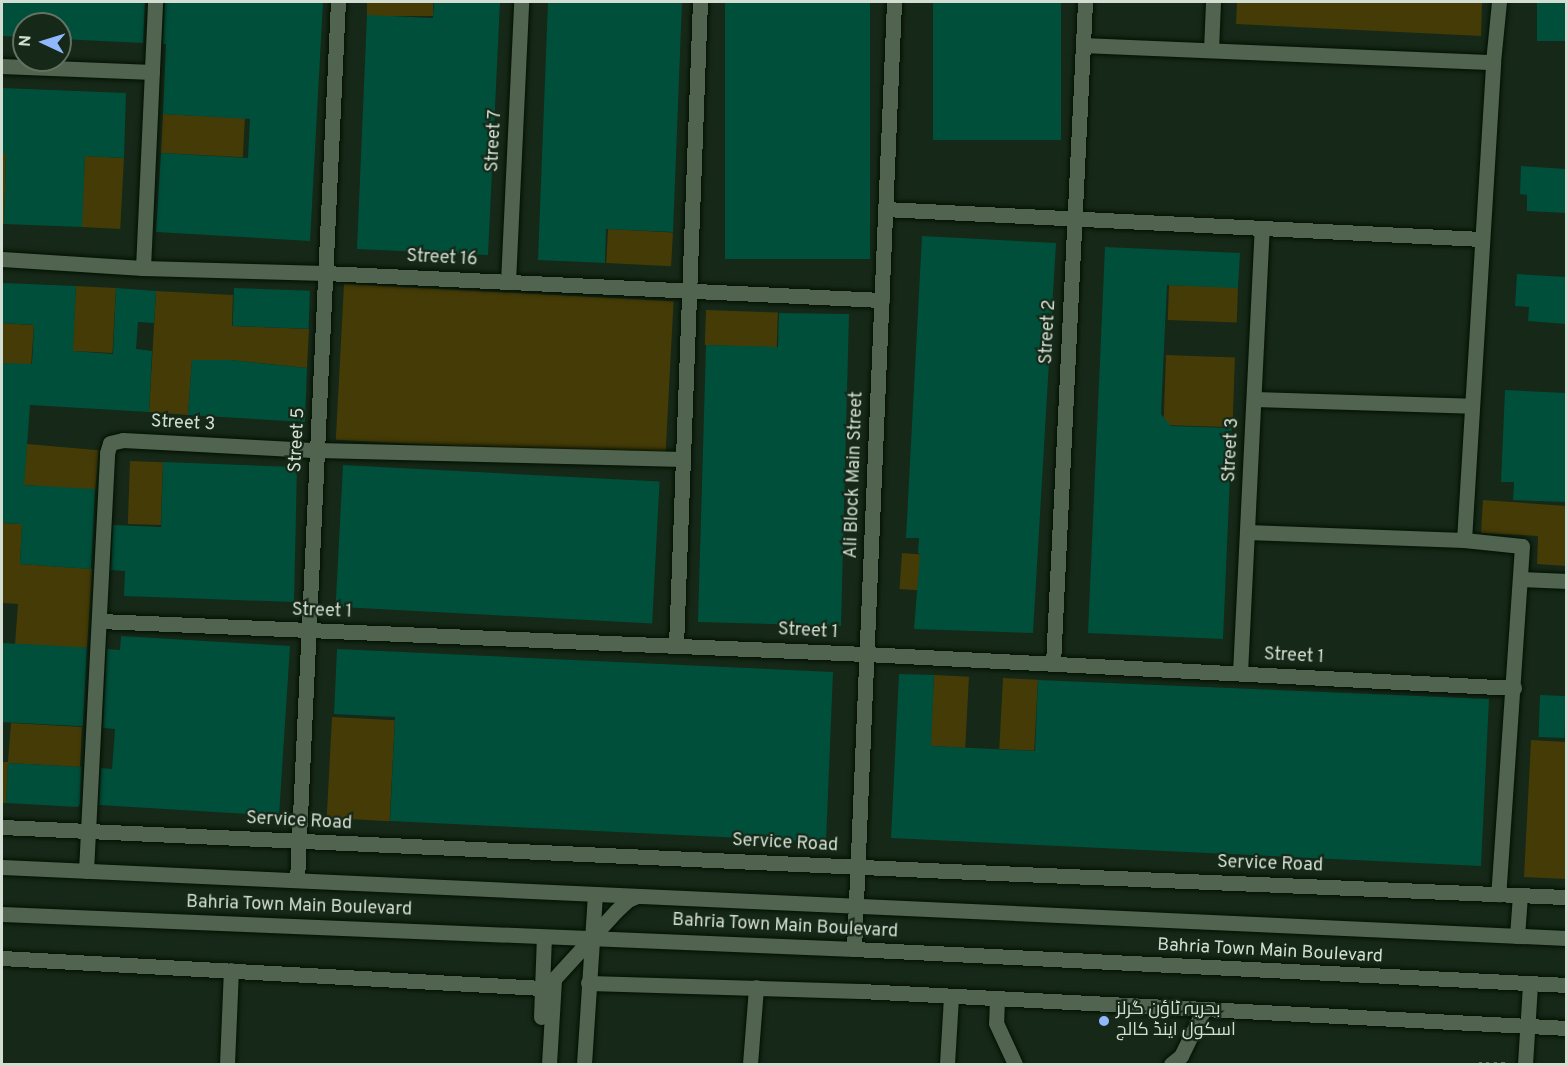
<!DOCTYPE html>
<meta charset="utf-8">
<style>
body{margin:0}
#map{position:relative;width:1568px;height:1066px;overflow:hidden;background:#162817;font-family:Overpass,Cairo,sans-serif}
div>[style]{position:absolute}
.green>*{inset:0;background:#443b07;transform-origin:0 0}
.building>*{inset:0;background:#004f3b;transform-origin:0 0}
.path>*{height:4px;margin-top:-2px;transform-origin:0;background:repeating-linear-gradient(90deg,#617061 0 3px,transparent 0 7.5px)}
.roads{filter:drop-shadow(0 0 2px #021003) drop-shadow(0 0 2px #021003)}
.service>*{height:15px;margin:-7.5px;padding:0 7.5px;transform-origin:7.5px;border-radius:7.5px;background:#506450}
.minor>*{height:15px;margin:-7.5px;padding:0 7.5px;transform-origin:7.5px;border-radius:7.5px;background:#506450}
.secondary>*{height:15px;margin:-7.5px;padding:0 7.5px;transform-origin:7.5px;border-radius:7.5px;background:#506450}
.dots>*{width:16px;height:16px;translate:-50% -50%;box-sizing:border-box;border:3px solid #162817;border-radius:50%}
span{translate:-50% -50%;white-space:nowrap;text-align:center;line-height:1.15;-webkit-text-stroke:4.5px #162817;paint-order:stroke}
.street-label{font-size:18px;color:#d3ded3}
.poi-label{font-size:18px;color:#d3ded3}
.left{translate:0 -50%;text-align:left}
.frame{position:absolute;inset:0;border:3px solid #d3ded3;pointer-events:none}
.north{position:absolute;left:12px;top:12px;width:60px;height:60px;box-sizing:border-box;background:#162817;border:2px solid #627162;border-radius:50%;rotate:274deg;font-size:16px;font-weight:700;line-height:24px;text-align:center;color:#d3ded3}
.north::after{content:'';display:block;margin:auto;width:21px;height:27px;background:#91b8fd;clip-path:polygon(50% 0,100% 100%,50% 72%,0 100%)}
</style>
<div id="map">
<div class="green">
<i style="left:367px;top:2px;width:66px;height:14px"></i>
<i style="clip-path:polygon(1237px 2px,1482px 2px,1481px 36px,1236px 24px)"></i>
<i style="left:163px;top:114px;width:82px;height:39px;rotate:3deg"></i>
<i style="clip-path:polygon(2px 154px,6px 154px,4px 224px,2px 224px)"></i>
<i style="left:85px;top:156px;width:39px;height:71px;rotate:3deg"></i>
<i style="left:608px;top:229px;width:65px;height:34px;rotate:3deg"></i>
<i style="left:344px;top:284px;width:330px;height:156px;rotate:3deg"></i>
<i style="left:1169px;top:285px;width:69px;height:35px;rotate:2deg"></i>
<i style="left:76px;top:286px;width:40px;height:65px;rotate:3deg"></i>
<i style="clip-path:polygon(156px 291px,233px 295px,232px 326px,309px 329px,307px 368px,230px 360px,192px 360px,188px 415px,149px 412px)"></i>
<i style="left:706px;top:310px;width:72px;height:35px;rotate:2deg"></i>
<i style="left:2px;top:323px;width:32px;height:40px;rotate:4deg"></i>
<i style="left:1166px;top:355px;width:69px;height:70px;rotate:2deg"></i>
<i style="left:27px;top:444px;width:72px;height:41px;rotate:5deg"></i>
<i style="left:130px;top:461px;width:33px;height:63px;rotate:2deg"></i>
<i style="clip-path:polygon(1483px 500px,1566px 506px,1566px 566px,1537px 564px,1538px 536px,1481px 533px)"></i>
<i style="clip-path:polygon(2px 523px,22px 524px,20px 564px,92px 569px,87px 648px,15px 644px,18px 604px,2px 603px)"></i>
<i style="left:902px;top:553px;width:70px;height:36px;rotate:4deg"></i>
<i style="left:934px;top:675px;width:35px;height:71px;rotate:3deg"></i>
<i style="left:1003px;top:678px;width:35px;height:71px;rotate:3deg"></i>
<i style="left:332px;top:717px;width:63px;height:101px;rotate:3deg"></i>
<i style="clip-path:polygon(11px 723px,82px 727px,80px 767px,8px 763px,6px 803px,2px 803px,2px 762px,8px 762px)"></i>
<i style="clip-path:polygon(1531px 740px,1566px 742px,1566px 879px,1524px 877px)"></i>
</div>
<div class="building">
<i style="clip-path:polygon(2px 2px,145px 2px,143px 43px,60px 39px,60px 24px,24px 24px,24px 37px,2px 36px)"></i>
<i style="clip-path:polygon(165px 2px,323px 2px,310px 241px,156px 232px,161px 153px,248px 158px,250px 119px,163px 114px,166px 44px,163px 44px)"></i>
<i style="clip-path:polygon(434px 2px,500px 2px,488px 255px,357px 249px,367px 15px,433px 18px)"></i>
<i style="clip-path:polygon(548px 2px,682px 2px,673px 232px,606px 229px,605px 263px,538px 260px)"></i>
<i style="left:725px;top:2px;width:145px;height:257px"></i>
<i style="left:933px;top:2px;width:128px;height:138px"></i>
<i style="left:1537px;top:2px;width:29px;height:39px"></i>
<i style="clip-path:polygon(2px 88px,126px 93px,124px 158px,85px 156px,82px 227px,4px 224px,6px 154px,2px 154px)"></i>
<i style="clip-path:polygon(1521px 166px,1566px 169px,1566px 213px,1527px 211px,1527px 195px,1520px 194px)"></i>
<i style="clip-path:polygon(922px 236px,1056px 243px,1033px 633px,914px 629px,920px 554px,918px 553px,919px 538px,906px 538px)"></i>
<i style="clip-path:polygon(1105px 247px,1240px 253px,1238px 288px,1167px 285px,1162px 390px,1161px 414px,1171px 426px,1232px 428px,1223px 639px,1088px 633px)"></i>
<i style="clip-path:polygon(1517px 274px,1566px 277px,1566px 324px,1528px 321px,1529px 307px,1515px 306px)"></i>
<i style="clip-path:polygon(2px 283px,76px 286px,73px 351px,113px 354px,116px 288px,156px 291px,154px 323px,138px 322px,136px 349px,152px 351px,149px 412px,30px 405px,24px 485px,95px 489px,91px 569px,20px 564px,22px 524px,2px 523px,2px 363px,32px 364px,34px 325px,2px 323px)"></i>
<i style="left:234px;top:288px;width:76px;height:38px;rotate:2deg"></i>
<i style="clip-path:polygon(779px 313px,849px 314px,841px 626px,698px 622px,706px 345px,778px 347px)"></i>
<i style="clip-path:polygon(192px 360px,230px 360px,307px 368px,305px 422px,188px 415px)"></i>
<i style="clip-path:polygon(1505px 390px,1566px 393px,1566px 502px,1513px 500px,1514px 482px,1501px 482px)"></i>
<i style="clip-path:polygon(163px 462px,297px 467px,294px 602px,124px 596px,125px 571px,111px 570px,113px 525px,161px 527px)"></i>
<i style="left:343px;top:465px;width:317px;height:142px;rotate:3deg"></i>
<i style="clip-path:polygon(121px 636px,290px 646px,279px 816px,99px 805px,101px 768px,112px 769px,115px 729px,103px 728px,107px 649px,120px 650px)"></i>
<i style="left:2px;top:643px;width:85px;height:79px;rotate:3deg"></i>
<i style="clip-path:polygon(337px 649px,833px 672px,826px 842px,390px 821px,395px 717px,334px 714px)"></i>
<i style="clip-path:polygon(899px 674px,934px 675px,931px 746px,1035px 751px,1038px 680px,1489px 699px,1481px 866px,891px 838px)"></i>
<i style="left:1540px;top:695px;width:26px;height:42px;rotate:2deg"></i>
<i style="clip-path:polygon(8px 763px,81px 767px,80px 804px,78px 807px,6px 803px)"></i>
</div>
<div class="path">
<i style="left:1479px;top:1064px;width:27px"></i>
</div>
<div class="roads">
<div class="service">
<i style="left:997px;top:998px;width:25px;rotate:92deg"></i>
<i style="left:996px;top:1023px;width:45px;rotate:65.1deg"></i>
<i style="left:1171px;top:1064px;width:13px;rotate:-39deg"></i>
<i style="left:1181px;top:1056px;width:52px;rotate:-63.9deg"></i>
</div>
<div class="minor">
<i style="left:1083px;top:45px;width:410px;rotate:2.4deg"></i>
<i style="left:1211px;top:50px;width:48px;rotate:-87.6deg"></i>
<i style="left:2px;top:66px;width:150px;rotate:2.3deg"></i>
<i style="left:885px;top:209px;width:598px;rotate:2.88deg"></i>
<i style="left:2px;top:259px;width:141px;rotate:3.7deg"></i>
<i style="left:143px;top:268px;width:182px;rotate:1.6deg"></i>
<i style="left:325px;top:273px;width:558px;rotate:2.78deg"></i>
<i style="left:143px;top:268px;width:266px;rotate:-87.4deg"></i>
<i style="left:508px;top:282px;width:280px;rotate:-87.3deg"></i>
<i style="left:1254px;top:399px;width:218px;rotate:1.8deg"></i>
<i style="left:1247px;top:532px;width:217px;rotate:2.1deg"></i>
<i style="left:1464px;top:540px;width:58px;rotate:5.9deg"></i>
<i style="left:1522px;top:546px;width:349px;rotate:93.9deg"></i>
<i style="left:1464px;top:540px;width:479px;rotate:-86.5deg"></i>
<i style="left:1493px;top:62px;width:60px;rotate:-84.3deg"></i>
<i style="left:1522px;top:579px;width:44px;rotate:2.6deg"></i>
<i style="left:100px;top:621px;width:767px;rotate:2.47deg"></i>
<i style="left:866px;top:654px;width:649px;rotate:3deg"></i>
<i style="left:676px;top:646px;width:644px;rotate:-87.87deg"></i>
<i style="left:1053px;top:664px;width:663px;rotate:-87.23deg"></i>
<i style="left:1240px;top:673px;width:445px;rotate:-87.2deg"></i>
<i style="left:2px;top:827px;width:925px;rotate:2.66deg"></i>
<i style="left:926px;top:870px;width:641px;rotate:2.42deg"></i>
<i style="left:86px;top:871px;width:419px;rotate:-87.1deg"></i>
<i style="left:107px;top:453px;width:10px;rotate:-73deg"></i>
<i style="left:110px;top:443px;width:13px;rotate:-13deg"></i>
<i style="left:123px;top:440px;width:194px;rotate:3deg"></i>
<i style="left:317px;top:450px;width:366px;rotate:1.4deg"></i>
<i style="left:297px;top:880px;width:879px;rotate:-87.33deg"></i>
<i style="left:1517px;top:936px;width:41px;rotate:-85.8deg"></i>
<i style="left:854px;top:949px;width:948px;rotate:-87.58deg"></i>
<i style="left:2px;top:958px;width:541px;rotate:3.18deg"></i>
<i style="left:588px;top:983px;width:273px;rotate:1.7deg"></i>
<i style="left:861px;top:991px;width:706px;rotate:3deg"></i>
<i style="left:227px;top:1064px;width:94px;rotate:-87.6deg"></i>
<i style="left:750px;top:1064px;width:77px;rotate:-85.5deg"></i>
<i style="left:947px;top:1064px;width:68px;rotate:-86.6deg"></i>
<i style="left:1525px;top:1064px;width:80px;rotate:-86.4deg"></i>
</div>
<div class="secondary">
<i style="left:2px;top:867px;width:1566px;rotate:2.6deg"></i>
<i style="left:2px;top:914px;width:853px;rotate:2.35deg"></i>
<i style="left:854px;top:949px;width:713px;rotate:2.89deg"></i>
<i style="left:541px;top:1017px;width:80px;rotate:-87.9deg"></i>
<i style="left:549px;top:1064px;width:85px;rotate:-86.6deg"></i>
<i style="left:554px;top:979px;width:92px;rotate:-47.6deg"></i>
<i style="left:616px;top:911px;width:16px;rotate:-43deg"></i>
<i style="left:628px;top:900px;width:10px;rotate:-24deg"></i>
<i style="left:584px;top:1064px;width:170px;rotate:-86.3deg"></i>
</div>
</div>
<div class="dots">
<i style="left:1104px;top:1021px;background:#91b8fd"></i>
</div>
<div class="street-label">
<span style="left:495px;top:141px;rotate:-87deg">Street 7</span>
<span style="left:442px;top:259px;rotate:3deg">Street 16</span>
<span style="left:1049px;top:332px;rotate:-87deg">Street 2</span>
<span style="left:183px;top:424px;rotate:3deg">Street 3</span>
<span style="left:298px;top:440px;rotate:-87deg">Street 5</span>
<span style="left:1232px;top:450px;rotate:-87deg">Street 3</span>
<span style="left:855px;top:475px;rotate:-88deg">Ali Block Main Street</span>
<span style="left:322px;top:612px;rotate:2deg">Street 1</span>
<span style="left:808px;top:632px;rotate:3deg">Street 1</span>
<span style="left:1294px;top:657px;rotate:3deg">Street 1</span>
<span style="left:299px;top:822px;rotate:3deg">Service Road</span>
<span style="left:785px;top:844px;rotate:3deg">Service Road</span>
<span style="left:1270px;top:865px;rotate:2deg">Service Road</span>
<span style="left:299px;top:907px;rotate:2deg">Bahria Town Main Boulevard</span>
<span style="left:785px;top:927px;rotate:3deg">Bahria Town Main Boulevard</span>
<span style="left:1270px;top:952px;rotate:3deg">Bahria Town Main Boulevard</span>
</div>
<div class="poi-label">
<span class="left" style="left:1116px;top:1021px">بحریہ ٹاؤن گرلز<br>اسکول اینڈ کالج</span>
</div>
<div class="frame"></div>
<div class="north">N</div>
</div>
